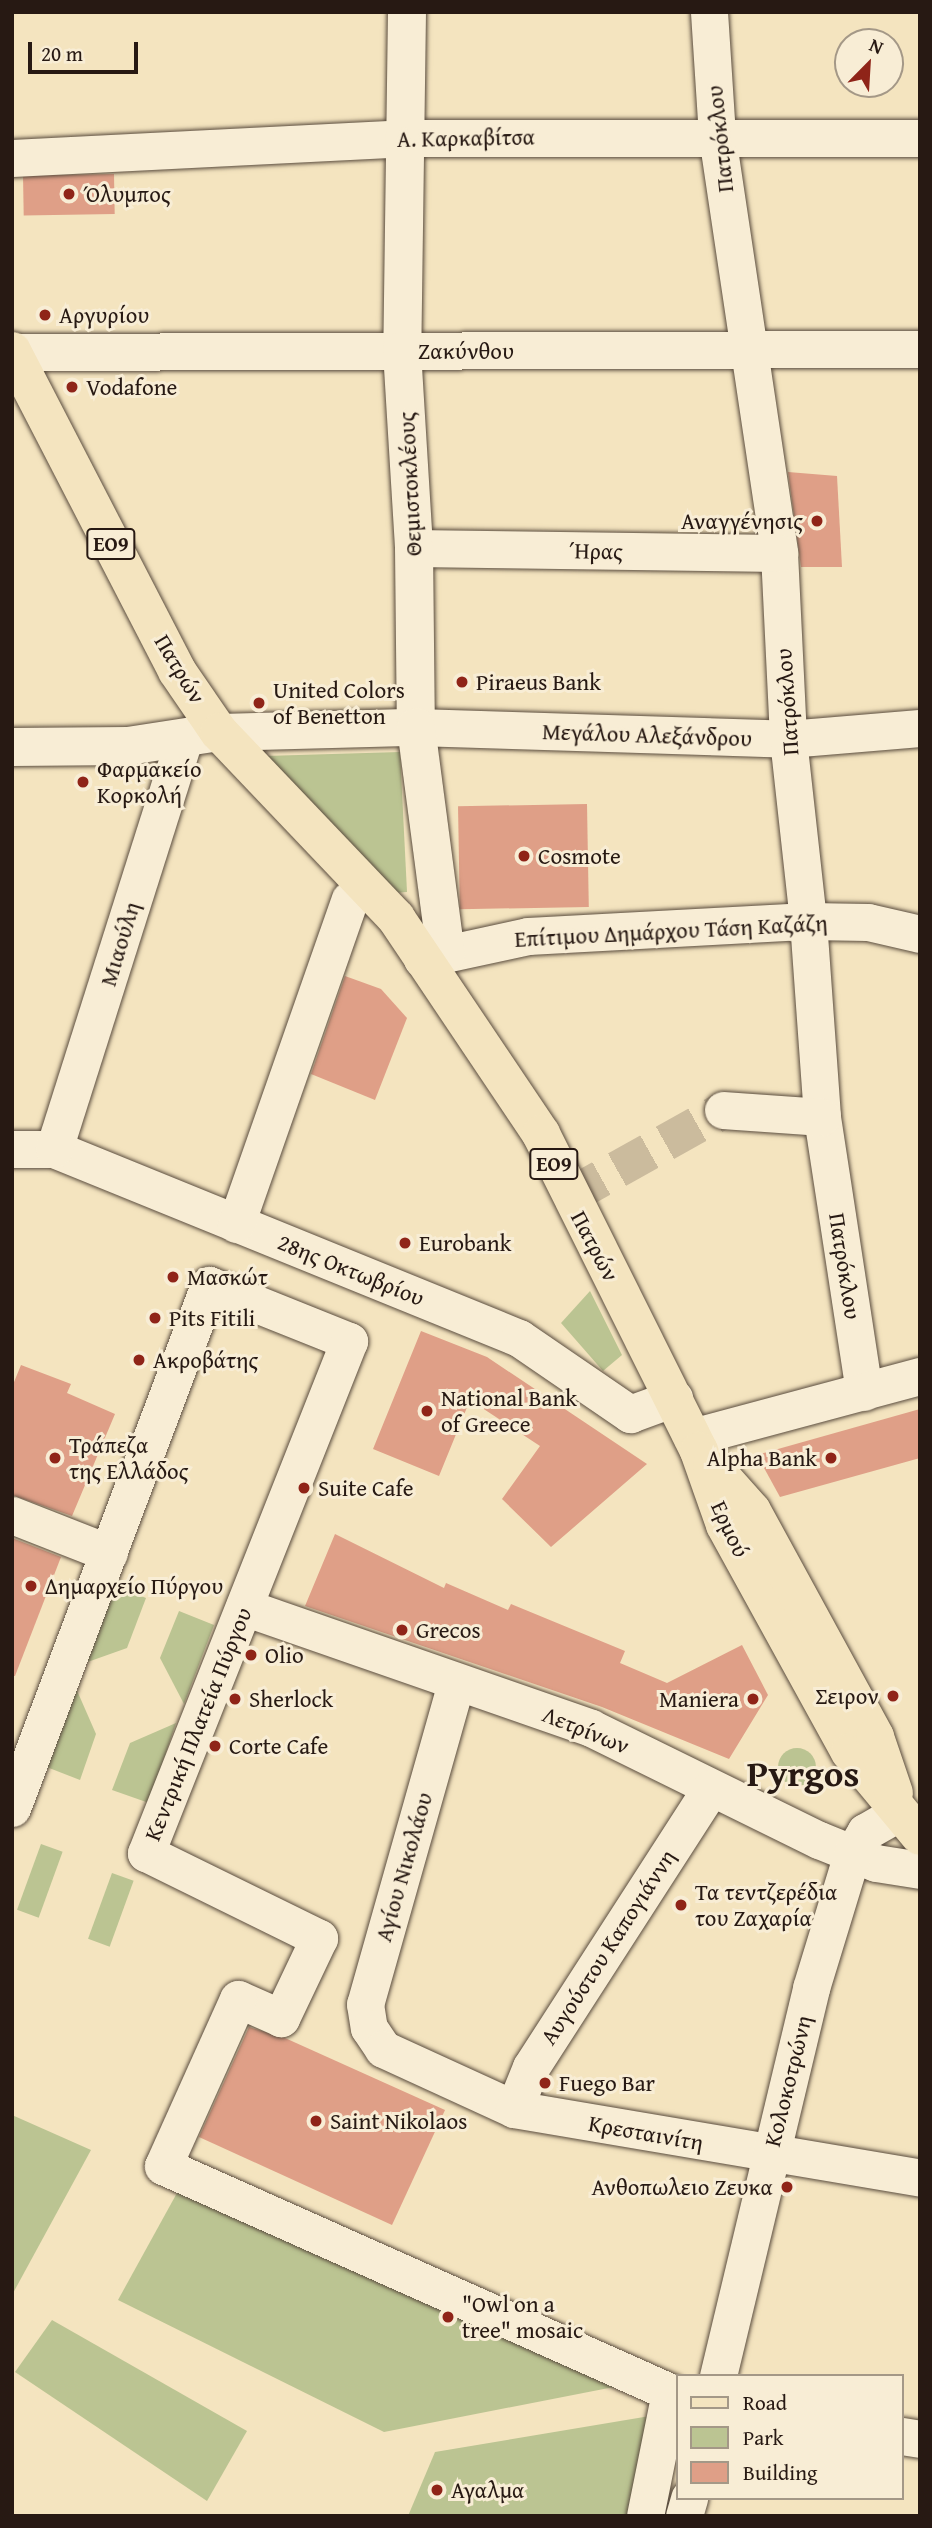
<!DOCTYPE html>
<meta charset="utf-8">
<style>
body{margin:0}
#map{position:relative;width:932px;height:2528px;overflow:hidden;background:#f4e4bf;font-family:"Gentium Book Plus",serif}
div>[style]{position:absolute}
.green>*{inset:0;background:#bbc492;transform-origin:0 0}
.round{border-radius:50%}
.building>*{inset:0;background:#df9f87;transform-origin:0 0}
.street-tunnel>*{height:37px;margin-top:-18.5px;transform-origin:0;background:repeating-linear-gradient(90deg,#cbbb9d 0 37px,transparent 0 55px)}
.roads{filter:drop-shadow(0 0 2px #5a4c3e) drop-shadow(0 0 2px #5a4c3e)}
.street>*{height:37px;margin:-18.5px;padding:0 18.5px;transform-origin:18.5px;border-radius:18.5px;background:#f8edd5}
.secondary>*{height:38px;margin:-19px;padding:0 19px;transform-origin:19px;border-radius:19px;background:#f8edd5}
.primary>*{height:38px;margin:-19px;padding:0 19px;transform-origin:19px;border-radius:19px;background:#f4e4bf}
.dots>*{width:19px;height:19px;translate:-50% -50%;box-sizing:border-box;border:4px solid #f8edd5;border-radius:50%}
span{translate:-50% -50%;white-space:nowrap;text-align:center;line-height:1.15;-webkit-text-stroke:6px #f8edd5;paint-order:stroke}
.shield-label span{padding:2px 5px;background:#f8edd5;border:2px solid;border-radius:5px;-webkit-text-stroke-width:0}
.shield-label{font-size:21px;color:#271913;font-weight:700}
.street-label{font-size:23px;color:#271913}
.poi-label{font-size:23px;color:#271913}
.left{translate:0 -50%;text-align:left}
.right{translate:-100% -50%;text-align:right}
.town-label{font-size:37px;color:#271913;font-weight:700}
.frame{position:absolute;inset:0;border:14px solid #271913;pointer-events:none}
.legend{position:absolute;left:676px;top:2374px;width:228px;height:126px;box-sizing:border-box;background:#f8edd5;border:2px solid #a49887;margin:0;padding:9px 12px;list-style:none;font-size:21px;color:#271913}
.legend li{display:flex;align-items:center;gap:14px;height:35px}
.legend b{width:35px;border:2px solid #a49887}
.north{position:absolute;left:834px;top:28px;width:70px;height:70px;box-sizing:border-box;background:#f8edd5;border:2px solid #a49887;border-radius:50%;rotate:24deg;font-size:19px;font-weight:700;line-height:28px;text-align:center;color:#271913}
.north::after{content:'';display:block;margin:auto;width:24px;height:32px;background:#8f2418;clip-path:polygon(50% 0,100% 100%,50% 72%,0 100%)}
.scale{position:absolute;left:28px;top:42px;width:110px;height:32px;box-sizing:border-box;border:4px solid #271913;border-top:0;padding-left:9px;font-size:21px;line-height:24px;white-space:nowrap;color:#271913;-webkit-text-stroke:5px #f8edd5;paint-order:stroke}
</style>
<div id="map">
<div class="green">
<i style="clip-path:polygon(400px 752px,407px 892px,393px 893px,265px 756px)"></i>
<i style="clip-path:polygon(590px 1291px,622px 1355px,603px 1371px,561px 1323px)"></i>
<i style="clip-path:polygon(111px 1584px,146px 1598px,127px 1648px,82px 1664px)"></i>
<i style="clip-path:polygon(179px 1611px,214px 1625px,184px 1704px,160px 1658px)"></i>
<i style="clip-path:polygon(75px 1686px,96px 1734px,80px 1780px,44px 1766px)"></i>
<i style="clip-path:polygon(176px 1723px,149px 1803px,112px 1790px,130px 1743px)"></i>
<i class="round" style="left:778px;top:1748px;width:38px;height:38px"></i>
<i style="left:41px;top:1844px;width:23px;height:70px;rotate:20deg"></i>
<i style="left:112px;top:1873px;width:23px;height:70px;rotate:20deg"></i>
<i style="clip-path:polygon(12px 2115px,91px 2150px,12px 2295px)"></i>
<i style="clip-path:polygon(188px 2173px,619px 2386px,384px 2432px,118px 2300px)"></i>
<i style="clip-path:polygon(52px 2320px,247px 2431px,207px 2501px,15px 2372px)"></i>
<i style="clip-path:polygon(650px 2416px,650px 2516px,408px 2516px,435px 2452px)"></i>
</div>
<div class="building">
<i style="left:114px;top:174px;width:40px;height:91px;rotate:89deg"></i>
<i style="clip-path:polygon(788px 472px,837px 476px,842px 567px,801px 567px)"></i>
<i style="left:587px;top:804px;width:103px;height:129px;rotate:89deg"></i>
<i style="clip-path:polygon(345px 976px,381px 989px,407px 1018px,375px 1100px,311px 1074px)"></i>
<i style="clip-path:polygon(421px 1331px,487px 1357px,647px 1464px,551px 1547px,502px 1499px,540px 1446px,470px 1400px,439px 1476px,373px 1449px)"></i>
<i style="clip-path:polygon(21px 1365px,71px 1384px,67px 1393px,115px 1414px,72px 1516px,12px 1495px,12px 1387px)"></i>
<i style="clip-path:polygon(920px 1409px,920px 1458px,780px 1497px,757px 1455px)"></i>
<i style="clip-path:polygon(335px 1534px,444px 1588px,446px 1583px,508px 1610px,511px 1604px,625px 1651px,620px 1663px,667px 1683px,742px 1645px,768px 1695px,729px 1759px,602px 1707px,305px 1606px)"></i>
<i style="clip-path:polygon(12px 1538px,61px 1557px,15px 1676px,12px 1676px)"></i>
<i style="clip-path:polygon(249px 2027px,285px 2038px,445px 2110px,392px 2225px,199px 2137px)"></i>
</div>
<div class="street-tunnel">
<i style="left:569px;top:1196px;width:176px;rotate:-29.2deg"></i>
</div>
<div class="roads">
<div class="street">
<i style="left:709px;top:12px;width:124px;rotate:86.3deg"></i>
<i style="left:717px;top:136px;width:422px;rotate:81.5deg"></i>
<i style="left:779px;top:553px;width:186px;rotate:87.2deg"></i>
<i style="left:788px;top:739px;width:183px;rotate:83.7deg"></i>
<i style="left:808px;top:921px;width:196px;rotate:85.9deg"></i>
<i style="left:822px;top:1117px;width:278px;rotate:81.3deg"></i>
<i style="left:12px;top:158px;width:392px;rotate:-2.9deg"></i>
<i style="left:403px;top:138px;width:517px"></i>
<i style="left:12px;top:352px;width:908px;rotate:-0.19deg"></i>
<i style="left:414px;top:548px;width:365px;rotate:0.8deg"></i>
<i style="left:219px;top:732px;width:197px;rotate:-1.5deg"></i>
<i style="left:416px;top:727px;width:372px;rotate:1.8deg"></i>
<i style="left:788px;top:739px;width:132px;rotate:-4.8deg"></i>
<i style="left:422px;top:959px;width:108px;rotate:-12.2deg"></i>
<i style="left:528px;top:936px;width:280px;rotate:-3.1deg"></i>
<i style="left:808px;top:921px;width:60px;rotate:1deg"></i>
<i style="left:868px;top:922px;width:53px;rotate:13deg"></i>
<i style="left:723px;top:1110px;width:99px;rotate:4deg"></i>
<i style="left:12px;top:1149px;width:42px"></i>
<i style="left:54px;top:1149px;width:502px;rotate:22.12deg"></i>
<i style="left:519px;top:1338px;width:135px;rotate:34.4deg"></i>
<i style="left:630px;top:1414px;width:47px;rotate:-20deg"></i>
<i style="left:54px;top:1149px;width:430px;rotate:-72.4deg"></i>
<i style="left:236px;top:1224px;width:344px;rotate:-70.7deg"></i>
<i style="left:692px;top:1437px;width:236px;rotate:-15deg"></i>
<i style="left:12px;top:1515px;width:104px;rotate:21.4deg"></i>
<i style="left:244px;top:1607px;width:367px;rotate:19.2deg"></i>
<i style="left:591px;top:1728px;width:254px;rotate:26.2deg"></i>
<i style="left:819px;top:1840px;width:61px;rotate:22deg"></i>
<i style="left:876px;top:1863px;width:45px;rotate:9deg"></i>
<i style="left:456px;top:1683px;width:334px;rotate:105.8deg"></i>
<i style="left:365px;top:2004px;width:24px;rotate:81deg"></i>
<i style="left:369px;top:2028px;width:25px;rotate:56deg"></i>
<i style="left:383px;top:2049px;width:144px;rotate:24.6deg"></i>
<i style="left:514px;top:2109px;width:412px;rotate:9.6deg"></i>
<i style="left:12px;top:1808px;width:559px;rotate:-69.36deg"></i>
<i style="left:209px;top:1285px;width:151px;rotate:21.8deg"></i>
<i style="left:349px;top:1341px;width:551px;rotate:111.63deg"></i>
<i style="left:146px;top:1853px;width:193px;rotate:26.2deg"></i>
<i style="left:319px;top:1938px;width:89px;rotate:115.4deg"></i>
<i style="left:281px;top:2018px;width:47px;rotate:-156.2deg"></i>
<i style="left:238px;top:1999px;width:183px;rotate:114.2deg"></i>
<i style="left:163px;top:2166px;width:555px;rotate:24.03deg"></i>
<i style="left:670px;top:2392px;width:126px;rotate:101.4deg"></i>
<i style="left:514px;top:2109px;width:45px;rotate:-68deg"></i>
<i style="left:531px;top:2067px;width:332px;rotate:-57.2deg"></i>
<i style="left:718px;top:2376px;width:399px;rotate:-76.5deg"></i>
<i style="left:811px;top:1988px;width:140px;rotate:-73deg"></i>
<i style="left:852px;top:1854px;width:26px;rotate:-59deg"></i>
<i style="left:865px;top:1832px;width:40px;rotate:-29.7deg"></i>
<i style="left:902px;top:2436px;width:18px;rotate:9deg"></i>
<i style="left:684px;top:2516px;width:19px;rotate:-74deg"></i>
</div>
<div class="secondary">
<i style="left:407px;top:12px;width:339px;rotate:90.8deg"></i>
<i style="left:402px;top:351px;width:197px;rotate:86.5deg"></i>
<i style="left:414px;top:548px;width:179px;rotate:89.4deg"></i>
<i style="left:416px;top:727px;width:229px;rotate:82.5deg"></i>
<i style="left:12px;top:747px;width:116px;rotate:-0.5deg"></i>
<i style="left:128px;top:746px;width:92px;rotate:-8.7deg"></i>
</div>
<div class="primary">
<i style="left:12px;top:351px;width:360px;rotate:62.7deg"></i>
<i style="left:177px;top:671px;width:74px;rotate:55.5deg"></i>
<i style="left:219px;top:732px;width:257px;rotate:46.4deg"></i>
<i style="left:396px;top:918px;width:260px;rotate:56.1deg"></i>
<i style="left:541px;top:1134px;width:354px;rotate:63.5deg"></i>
<i style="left:699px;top:1451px;width:78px;rotate:70.6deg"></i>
<i style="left:725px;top:1525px;width:259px;rotate:61.2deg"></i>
<i style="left:850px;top:1752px;width:109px;rotate:50.2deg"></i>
<i style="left:712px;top:1466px;width:60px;rotate:48.4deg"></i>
<i style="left:752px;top:1511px;width:257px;rotate:61.4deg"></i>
<i style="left:875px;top:1737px;width:59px;rotate:71.3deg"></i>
</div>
</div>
<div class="dots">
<i style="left:69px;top:194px;background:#8f2418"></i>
<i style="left:45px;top:315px;background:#8f2418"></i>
<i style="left:72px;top:387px;background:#8f2418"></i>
<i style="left:817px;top:521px;background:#8f2418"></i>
<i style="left:462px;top:682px;background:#8f2418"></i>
<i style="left:259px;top:703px;background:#8f2418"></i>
<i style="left:83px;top:782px;background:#8f2418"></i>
<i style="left:524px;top:856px;background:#8f2418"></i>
<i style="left:405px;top:1243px;background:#8f2418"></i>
<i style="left:173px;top:1277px;background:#8f2418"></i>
<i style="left:155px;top:1318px;background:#8f2418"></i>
<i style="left:139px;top:1360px;background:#8f2418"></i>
<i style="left:427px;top:1411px;background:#8f2418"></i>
<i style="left:55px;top:1458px;background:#8f2418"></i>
<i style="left:831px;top:1458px;background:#8f2418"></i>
<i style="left:304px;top:1488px;background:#8f2418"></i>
<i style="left:31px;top:1586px;background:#8f2418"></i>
<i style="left:402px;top:1630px;background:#8f2418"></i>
<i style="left:251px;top:1655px;background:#8f2418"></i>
<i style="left:893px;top:1696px;background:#8f2418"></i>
<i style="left:235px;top:1699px;background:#8f2418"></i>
<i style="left:753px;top:1699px;background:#8f2418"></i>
<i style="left:215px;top:1746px;background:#8f2418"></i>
<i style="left:681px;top:1905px;background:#8f2418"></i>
<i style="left:545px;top:2083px;background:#8f2418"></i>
<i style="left:316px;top:2121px;background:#8f2418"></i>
<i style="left:787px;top:2187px;background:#8f2418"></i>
<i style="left:448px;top:2317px;background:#8f2418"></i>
<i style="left:437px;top:2490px;background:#8f2418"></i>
</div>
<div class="shield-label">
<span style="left:111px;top:544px">ΕΟ9</span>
<span style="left:554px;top:1164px">ΕΟ9</span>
</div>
<div class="street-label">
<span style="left:466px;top:138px;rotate:-1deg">Α. Καρκαβίτσα</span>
<span style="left:720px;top:139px;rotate:-96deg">Πατρόκλου</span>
<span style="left:466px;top:351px">Ζακύνθου</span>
<span style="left:410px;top:484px;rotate:-93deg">Θεμιστοκλέους</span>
<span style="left:596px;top:551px;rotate:1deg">Ήρας</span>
<span style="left:180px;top:669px;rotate:59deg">Πατρών</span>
<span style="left:787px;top:702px;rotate:-94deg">Πατρόκλου</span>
<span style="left:647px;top:735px;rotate:2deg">Μεγάλου Αλεξάνδρου</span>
<span style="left:671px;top:931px;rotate:-3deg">Επίτιμου Δημάρχου Τάση Καζάζη</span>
<span style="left:120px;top:944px;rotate:-73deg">Μιαούλη</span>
<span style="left:595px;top:1246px;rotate:62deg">Πατρών</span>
<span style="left:845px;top:1266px;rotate:81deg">Πατρόκλου</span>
<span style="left:351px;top:1270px;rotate:22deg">28ης Οκτωβρίου</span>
<span style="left:730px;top:1529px;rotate:65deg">Ερμού</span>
<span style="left:198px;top:1724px;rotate:-68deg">Κεντρική Πλατεία Πύργου</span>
<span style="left:586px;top:1730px;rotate:22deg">Λετρίνων</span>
<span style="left:404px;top:1867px;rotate:-74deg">Αγίου Νικολάου</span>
<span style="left:608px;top:1947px;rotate:-57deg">Αυγούστου Καπογιάννη</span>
<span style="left:788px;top:2081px;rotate:-76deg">Κολοκοτρώνη</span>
<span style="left:646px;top:2133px;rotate:10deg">Κρεσταινίτη</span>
</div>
<div class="poi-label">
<span class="left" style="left:83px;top:194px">Όλυμπος</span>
<span class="left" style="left:59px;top:315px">Αργυρίου</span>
<span class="left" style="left:86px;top:387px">Vodafone</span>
<span class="right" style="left:803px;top:521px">Αναγγένησις</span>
<span class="left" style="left:476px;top:682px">Piraeus Bank</span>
<span class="left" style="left:273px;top:703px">United Colors<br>of Benetton</span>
<span class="left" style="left:97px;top:782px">Φαρμακείο<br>Κορκολή</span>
<span class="left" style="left:538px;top:856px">Cosmote</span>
<span class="left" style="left:419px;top:1243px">Eurobank</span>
<span class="left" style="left:187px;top:1277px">Mασκώτ</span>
<span class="left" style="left:169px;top:1318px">Pits Fitili</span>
<span class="left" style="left:153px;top:1360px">Ακροβάτης</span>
<span class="left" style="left:441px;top:1411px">National Bank<br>of Greece</span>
<span class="left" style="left:69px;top:1458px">Τράπεζα<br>της Ελλάδος</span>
<span class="right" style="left:817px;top:1458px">Alpha Bank</span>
<span class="left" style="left:318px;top:1488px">Suite Cafe</span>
<span class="left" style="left:45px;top:1586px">Δημαρχείο Πύργου</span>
<span class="left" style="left:416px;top:1630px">Grecos</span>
<span class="left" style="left:265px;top:1655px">Olio</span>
<span class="right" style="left:879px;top:1696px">Σειρον</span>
<span class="left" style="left:249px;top:1699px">Sherlock</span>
<span class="right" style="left:739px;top:1699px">Maniera</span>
<span class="left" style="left:229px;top:1746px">Corte Cafe</span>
<span class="left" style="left:695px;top:1905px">Τα τεντζερέδια<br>του Ζαχαρία</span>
<span class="left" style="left:559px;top:2083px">Fuego Bar</span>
<span class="left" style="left:330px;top:2121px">Saint Nikolaos</span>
<span class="right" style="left:773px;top:2187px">Ανθοπωλειο Ζευκα</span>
<span class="left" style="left:462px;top:2317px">"Owl on a<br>tree" mosaic</span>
<span class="left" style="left:451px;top:2490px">Αγαλμα</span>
</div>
<div class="town-label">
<span style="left:803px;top:1773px">Pyrgos</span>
</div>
<div class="frame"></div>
<ul class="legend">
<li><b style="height:9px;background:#f4e4bf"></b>Road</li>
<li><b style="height:19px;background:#bbc492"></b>Park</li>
<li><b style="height:19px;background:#df9f87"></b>Building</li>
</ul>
<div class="north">N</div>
<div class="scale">20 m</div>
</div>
